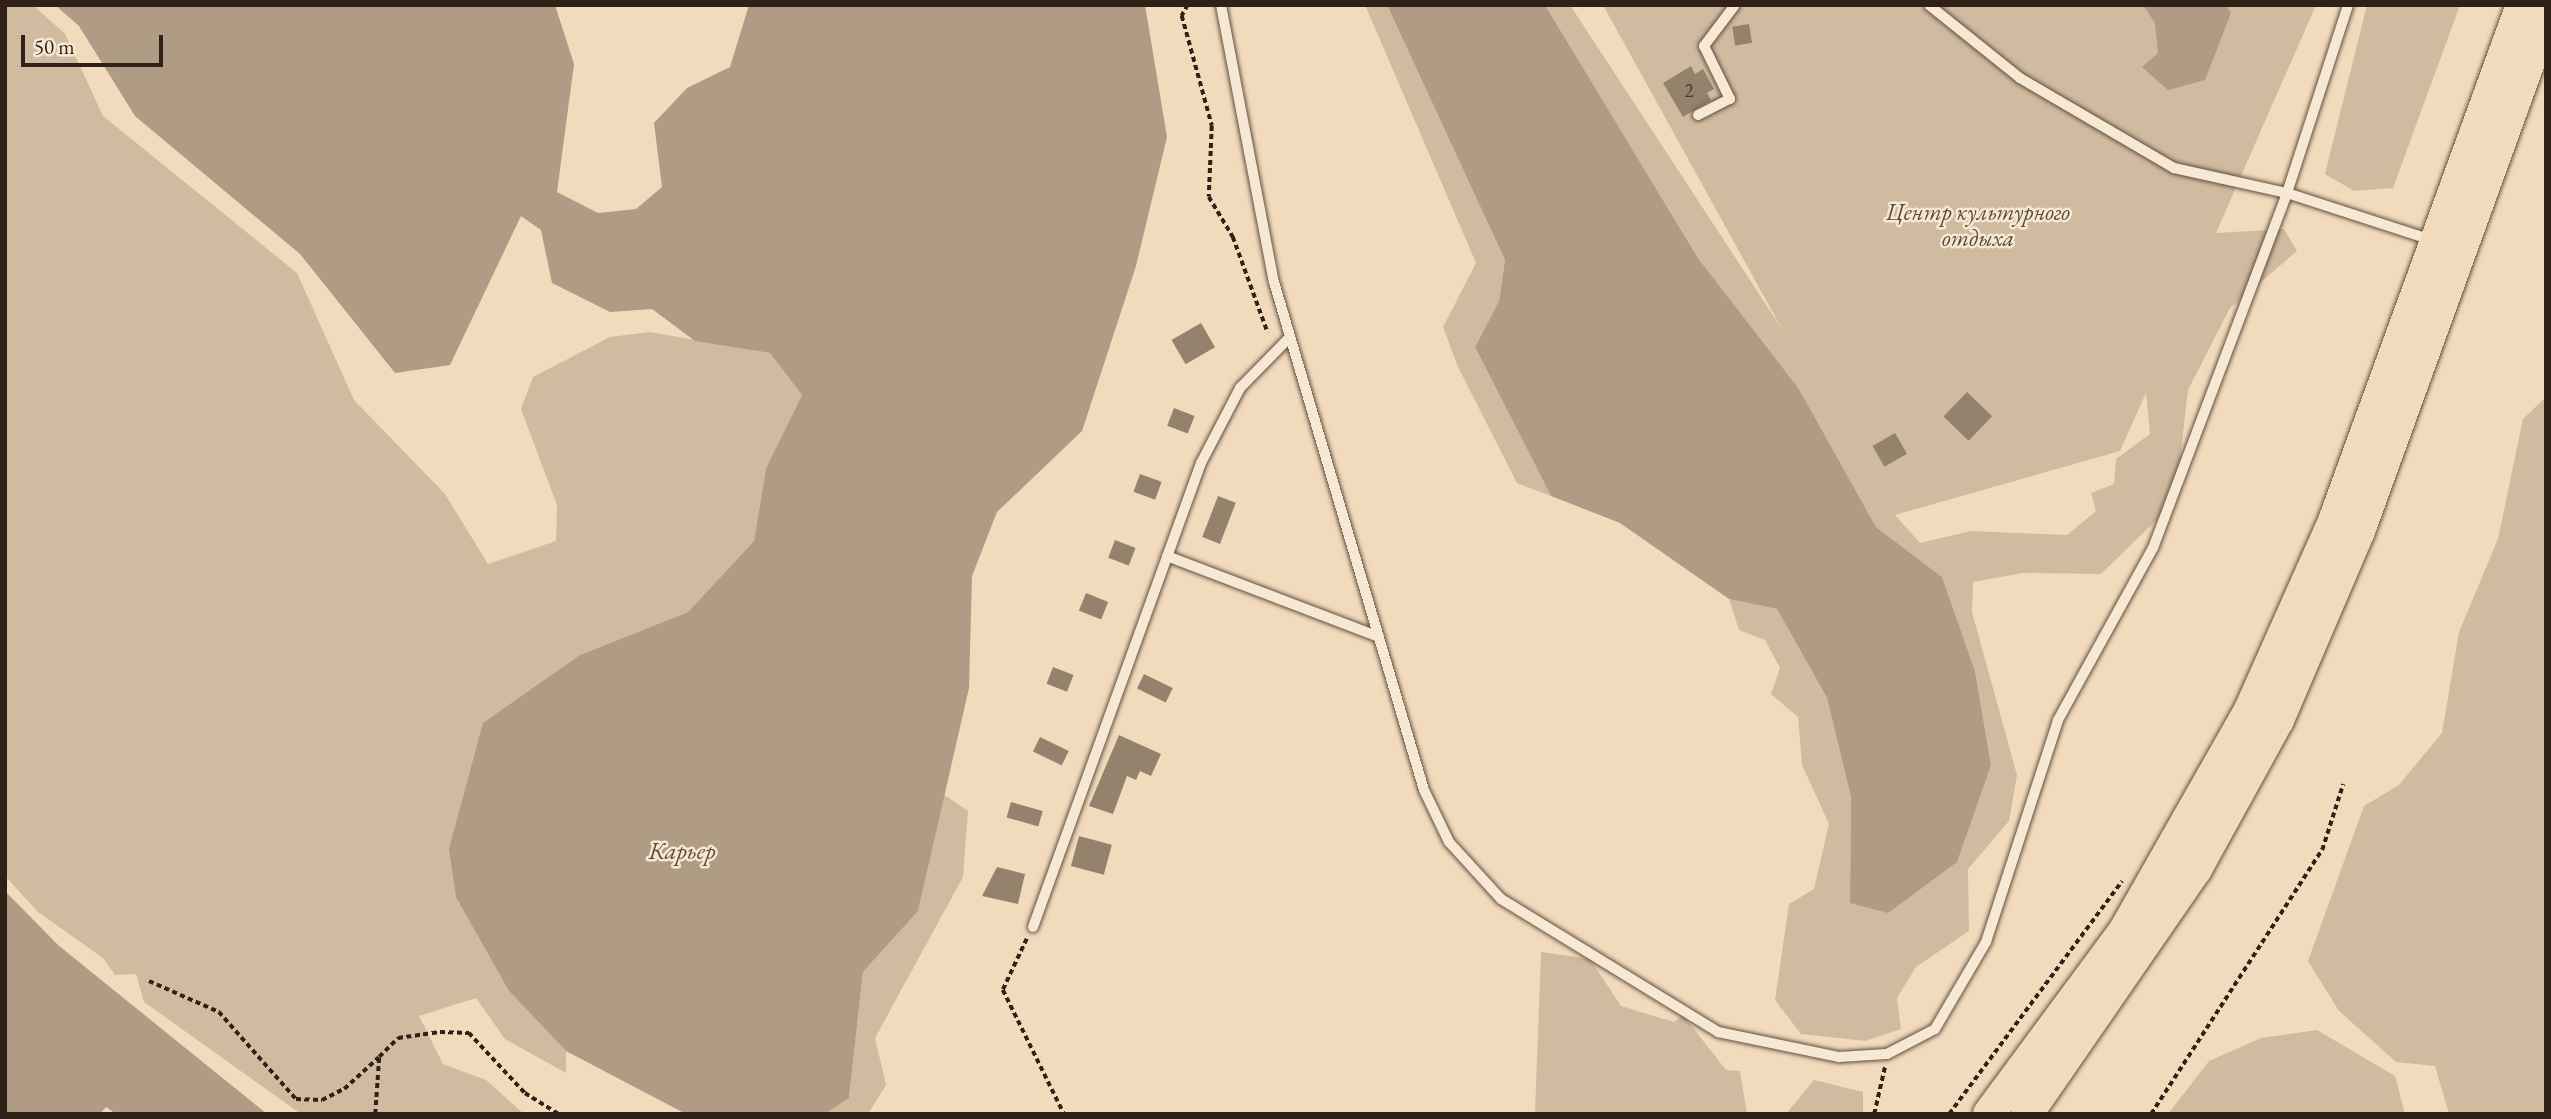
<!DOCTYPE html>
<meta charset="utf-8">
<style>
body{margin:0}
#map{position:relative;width:2551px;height:1119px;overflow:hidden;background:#f2dbbc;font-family:"EB Garamond",serif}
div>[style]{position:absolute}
.green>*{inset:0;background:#d1bba0}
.water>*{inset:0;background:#b09c84}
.building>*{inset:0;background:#94826d;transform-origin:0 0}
.path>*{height:3.5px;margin-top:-1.75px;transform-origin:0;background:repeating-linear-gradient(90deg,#2f2118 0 5px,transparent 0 8.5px)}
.roads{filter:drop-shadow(0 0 2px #605041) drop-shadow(0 0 2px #605041)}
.service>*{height:10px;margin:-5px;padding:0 5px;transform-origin:5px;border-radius:5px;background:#f7e8d3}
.trunk>*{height:32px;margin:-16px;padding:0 16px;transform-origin:16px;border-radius:16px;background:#f2dbbc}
span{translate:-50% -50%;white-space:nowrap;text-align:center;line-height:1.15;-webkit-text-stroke:5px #f7e8d3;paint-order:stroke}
.number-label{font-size:19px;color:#48392d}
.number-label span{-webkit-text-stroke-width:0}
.park-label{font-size:23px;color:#58483a;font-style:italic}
.water-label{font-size:24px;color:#5c4c3e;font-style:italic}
.frame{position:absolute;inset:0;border:7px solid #2f2118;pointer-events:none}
.scale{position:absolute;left:21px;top:35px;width:142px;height:32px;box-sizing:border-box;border:4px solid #2f2118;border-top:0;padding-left:9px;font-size:21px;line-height:24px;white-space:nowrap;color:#2f2118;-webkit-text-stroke:5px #f7e8d3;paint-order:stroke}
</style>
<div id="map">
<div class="green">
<i style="clip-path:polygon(5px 5px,33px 5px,65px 34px,103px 116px,297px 273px,354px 400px,445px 494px,488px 564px,556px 541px,557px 505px,521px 409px,533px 377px,610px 337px,650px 332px,770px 353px,802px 395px,766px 468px,754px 541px,688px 612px,580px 655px,509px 991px,566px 1051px,566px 1073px,505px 1039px,476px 998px,419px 1016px,443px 1064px,486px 1080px,524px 1114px,301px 1114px,144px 1002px,136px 974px,115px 975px,103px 958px,38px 912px,5px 876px)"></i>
<i style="clip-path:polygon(1365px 5px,1387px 5px,1505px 260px,1499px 301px,1475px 347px,1551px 496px,1517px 483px,1458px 367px,1443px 327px,1476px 263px)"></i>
<i style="clip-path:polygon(evenodd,1545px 5px,1570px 5px,1782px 329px,1603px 5px,2316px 5px,2216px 233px,2284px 229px,2297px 251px,2230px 308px,2188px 390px,2175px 502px,2101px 574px,2023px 573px,1973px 582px,1972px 612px,2017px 775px,2009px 821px,1968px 869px,1969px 931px,1916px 967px,1897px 998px,1901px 1029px,1865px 1041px,1801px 1034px,1775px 1000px,1789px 904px,1814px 889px,1829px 824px,1802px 765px,1798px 717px,1771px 694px,1780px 668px,1765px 640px,1739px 630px,1729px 599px,1777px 609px,1827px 698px,1851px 797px,1850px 903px,1991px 765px,1975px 671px,1942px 577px,1876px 527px,1799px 389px,1698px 258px,1545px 5px,2146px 393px,2150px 434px,2116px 459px,2114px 484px,2091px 493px,2096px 511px,2067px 535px,1971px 531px,1920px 543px,1895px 515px,2120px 451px,2146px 393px)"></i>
<i style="clip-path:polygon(2367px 5px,2460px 5px,2393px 188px,2354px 191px,2325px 174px)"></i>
<i style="clip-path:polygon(2546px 397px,2546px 1114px,2449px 1114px,2435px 1066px,2396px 1062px,2339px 1011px,2308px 961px,2364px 806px,2399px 785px,2442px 733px,2459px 632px,2498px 539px,2523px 419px)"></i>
<i style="clip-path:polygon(943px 794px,968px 811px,963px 877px,875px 1038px,886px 1085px,868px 1114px,825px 1114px,849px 1098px,863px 972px,918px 911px)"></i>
<i style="clip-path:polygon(1541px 952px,1590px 959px,1621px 1006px,1674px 1022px,1683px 1015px,1726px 1070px,1740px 1071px,1747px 1114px,1535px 1114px)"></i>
<i style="clip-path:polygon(2317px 1030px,2395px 1076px,2405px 1114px,2168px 1114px,2209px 1061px,2261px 1038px)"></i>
<i style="clip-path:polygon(1814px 1080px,1863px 1092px,1863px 1114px,1786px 1114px)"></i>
</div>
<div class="water">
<i style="clip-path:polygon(55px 5px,555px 5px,574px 64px,557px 192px,598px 213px,636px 209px,662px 187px,654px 123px,687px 88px,730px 67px,749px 5px,1145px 5px,1167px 137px,1136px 266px,1082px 431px,997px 512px,972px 576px,969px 688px,918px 911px,863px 972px,849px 1098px,825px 1114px,686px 1114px,566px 1051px,509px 991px,456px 897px,449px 849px,483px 723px,580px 655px,688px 612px,754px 541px,766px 468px,802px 395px,770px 353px,695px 341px,652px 309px,610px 312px,552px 283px,541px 230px,521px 216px,450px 365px,395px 373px,300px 254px,135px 116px,79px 26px)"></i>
<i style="clip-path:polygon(1387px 5px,1545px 5px,1698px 258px,1799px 389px,1876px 527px,1942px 577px,1975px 671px,1991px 765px,1957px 862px,1888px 913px,1850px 903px,1851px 797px,1827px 698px,1777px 609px,1729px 599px,1620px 523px,1551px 496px,1475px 347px,1499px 301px,1505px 260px)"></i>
<i style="clip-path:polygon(2143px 5px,2226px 5px,2231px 13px,2205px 80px,2168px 90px,2142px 67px,2158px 53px,2155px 23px)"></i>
<i style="clip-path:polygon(5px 891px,58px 945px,267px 1114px,116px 1114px,106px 1107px,100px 1114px,5px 1114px)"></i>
</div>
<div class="building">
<i style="left:1749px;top:24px;width:19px;height:17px;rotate:81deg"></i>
<i style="clip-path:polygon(1691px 66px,1695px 74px,1703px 69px,1714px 89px,1707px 93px,1711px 100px,1683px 117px,1663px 83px)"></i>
<i style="left:1201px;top:323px;width:28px;height:34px;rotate:60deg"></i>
<i style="left:1967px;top:392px;width:35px;height:34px;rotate:44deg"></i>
<i style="left:1174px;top:408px;width:22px;height:19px;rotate:21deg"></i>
<i style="left:1895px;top:433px;width:24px;height:26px;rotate:60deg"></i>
<i style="left:1140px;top:474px;width:23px;height:19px;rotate:20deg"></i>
<i style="left:1218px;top:496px;width:19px;height:44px;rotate:21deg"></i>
<i style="left:1115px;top:540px;width:22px;height:19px;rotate:21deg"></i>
<i style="left:1086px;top:593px;width:24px;height:19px;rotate:22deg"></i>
<i style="left:1053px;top:667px;width:22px;height:18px;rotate:21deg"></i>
<i style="left:1144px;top:674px;width:32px;height:16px;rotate:26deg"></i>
<i style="clip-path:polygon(1119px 735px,1161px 754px,1151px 776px,1140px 771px,1136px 780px,1127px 776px,1113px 814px,1089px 806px)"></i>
<i style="left:1040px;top:737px;width:32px;height:16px;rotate:26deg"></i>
<i style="left:1011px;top:802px;width:33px;height:16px;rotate:16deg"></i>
<i style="left:1079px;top:836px;width:34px;height:31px;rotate:15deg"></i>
<i style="clip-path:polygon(997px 867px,1025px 874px,1018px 904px,982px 896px)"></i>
</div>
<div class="path">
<i style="left:1188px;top:5px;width:13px;rotate:119deg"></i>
<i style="left:1182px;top:16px;width:114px;rotate:74.7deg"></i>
<i style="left:1212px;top:126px;width:71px;rotate:92.4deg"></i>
<i style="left:1209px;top:197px;width:47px;rotate:59deg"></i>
<i style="left:1233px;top:237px;width:102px;rotate:70deg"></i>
<i style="left:1027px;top:939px;width:56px;rotate:115.2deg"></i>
<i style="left:1003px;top:990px;width:138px;rotate:63.8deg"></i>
<i style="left:149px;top:981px;width:77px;rotate:23.9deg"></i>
<i style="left:219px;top:1012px;width:116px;rotate:48.5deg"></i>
<i style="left:296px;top:1099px;width:26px;rotate:2deg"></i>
<i style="left:322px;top:1100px;width:25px;rotate:-27deg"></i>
<i style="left:344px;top:1089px;width:47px;rotate:-42.4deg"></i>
<i style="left:375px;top:1114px;width:57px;rotate:-86deg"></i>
<i style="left:379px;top:1057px;width:27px;rotate:-45deg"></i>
<i style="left:398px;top:1038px;width:42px;rotate:-8.1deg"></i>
<i style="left:440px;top:1032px;width:29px;rotate:2deg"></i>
<i style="left:469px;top:1033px;width:82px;rotate:47deg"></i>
<i style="left:525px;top:1093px;width:40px;rotate:32deg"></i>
<i style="left:1874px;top:1114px;width:49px;rotate:-77.1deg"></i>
<i style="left:1949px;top:1114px;width:290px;rotate:-53.4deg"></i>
<i style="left:2151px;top:1114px;width:315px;rotate:-57.1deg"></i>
<i style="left:2322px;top:850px;width:69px;rotate:-72.3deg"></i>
</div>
<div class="roads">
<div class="service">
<i style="left:1221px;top:5px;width:282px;rotate:79.2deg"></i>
<i style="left:1274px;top:282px;width:530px;rotate:73.55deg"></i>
<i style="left:1424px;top:790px;width:58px;rotate:64.3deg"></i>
<i style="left:1449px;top:842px;width:77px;rotate:47.6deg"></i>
<i style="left:1501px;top:899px;width:255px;rotate:31.5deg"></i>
<i style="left:1718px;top:1032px;width:124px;rotate:11.7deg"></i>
<i style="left:1839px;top:1057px;width:48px;rotate:-3.6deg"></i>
<i style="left:1887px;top:1054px;width:54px;rotate:-27.5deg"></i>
<i style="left:1935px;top:1029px;width:101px;rotate:-59.6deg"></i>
<i style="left:1986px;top:942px;width:233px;rotate:-72deg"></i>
<i style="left:2058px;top:720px;width:196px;rotate:-61.1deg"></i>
<i style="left:2153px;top:548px;width:379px;rotate:-69.3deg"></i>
<i style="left:2287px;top:193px;width:198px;rotate:-72deg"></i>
<i style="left:1929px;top:5px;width:117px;rotate:38.7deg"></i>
<i style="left:2020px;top:78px;width:178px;rotate:30.3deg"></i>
<i style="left:2174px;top:168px;width:116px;rotate:12.5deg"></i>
<i style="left:2287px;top:193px;width:152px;rotate:18deg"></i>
<i style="left:1698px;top:115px;width:36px;rotate:-27deg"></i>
<i style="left:1730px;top:99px;width:59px;rotate:-116.1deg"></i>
<i style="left:1704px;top:46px;width:51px;rotate:-52.9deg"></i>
<i style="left:1167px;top:556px;width:227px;rotate:20.9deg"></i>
<i style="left:1033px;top:927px;width:493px;rotate:-70.1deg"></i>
<i style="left:1201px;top:463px;width:85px;rotate:-62.5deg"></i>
<i style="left:1240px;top:388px;width:71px;rotate:-45.6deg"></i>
</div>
<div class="trunk">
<i style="left:1989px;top:1114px;width:229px;rotate:-53.5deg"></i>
<i style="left:2125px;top:930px;width:253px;rotate:-60.4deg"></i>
<i style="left:2250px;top:710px;width:207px;rotate:-66deg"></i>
<i style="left:2334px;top:521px;width:549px;rotate:-69.98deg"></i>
<i style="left:2027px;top:1114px;width:298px;rotate:-55.4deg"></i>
<i style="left:2196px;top:869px;width:170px;rotate:-61.2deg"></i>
<i style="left:2278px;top:720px;width:206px;rotate:-66.8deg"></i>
<i style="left:2359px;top:531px;width:549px;rotate:-70.08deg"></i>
</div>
</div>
<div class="number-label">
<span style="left:1689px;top:91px">2</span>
</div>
<div class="park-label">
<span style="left:1978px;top:225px">Центр культурного<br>отдыха</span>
</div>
<div class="water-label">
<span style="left:682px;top:851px">Карьер</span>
</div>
<div class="frame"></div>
<div class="scale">50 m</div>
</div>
